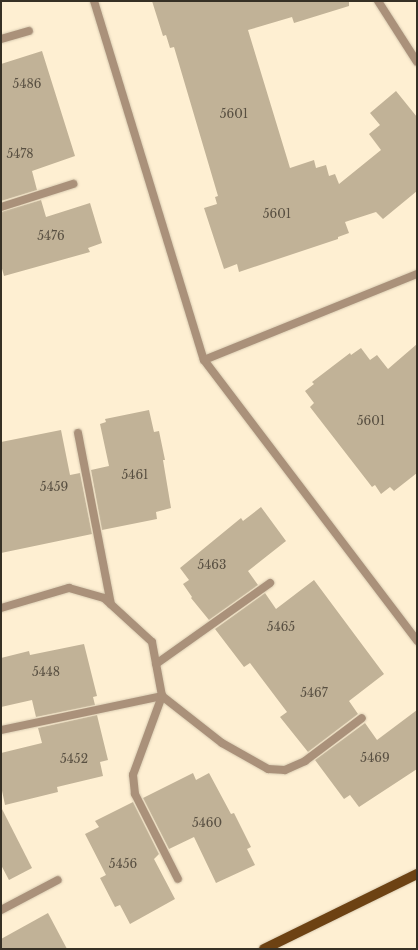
<!DOCTYPE html>
<style>
body{margin:0}
#map{position:relative;width:418px;height:950px;overflow:hidden;background:#feefd2;font-family:"Libre Baskerville",serif}
div>[style]{position:absolute}
.building>*{inset:0;background:#c1b297}
.roads{filter:drop-shadow(0 0 1px #dacdb3) drop-shadow(0 0 1px #dacdb3)}
.service>*{height:8px;margin:-4px;padding:0 4px;transform-origin:4px;border-radius:4px;background:#aa917a}
.minor>*{height:8px;margin:-4px;padding:0 4px;transform-origin:4px;border-radius:4px;background:#aa917a}
.primary>*{height:10px;margin:-5px;padding:0 5px;transform-origin:5px;border-radius:5px;background:#6d4213}
span{translate:-50% -50%;white-space:nowrap;text-align:center;line-height:1.15;-webkit-text-stroke:3px #feefd2;paint-order:stroke}
.number-label{font-size:12px;color:#595042}
.number-label span{-webkit-text-stroke-width:0}
.frame{position:absolute;inset:0;border:2px solid #363025;pointer-events:none}
</style>
<div id="map">
<div class="building">
<i style="clip-path:polygon(152px 1px,349px 1px,349px 6px,294px 23px,292px 17px,248px 30px,290px 168px,314px 160px,316px 168px,326px 165px,329px 176px,335px 174px,339px 184px,381px 150px,369px 134px,380px 125px,370px 113px,396px 91px,417px 117px,417px 191px,383px 219px,376px 212px,345px 222px,349px 233px,338px 237px,338px 239px,239px 272px,237px 264px,224px 269px,204px 208px,217px 204px,215px 197px,218px 196px,174px 47px,170px 48px,166px 35px,163px 36px)"></i>
<i style="clip-path:polygon(42px 51px,75px 156px,32px 171px,37px 190px,1px 201px,1px 64px)"></i>
<i style="clip-path:polygon(41px 200px,46px 217px,90px 203px,102px 243px,88px 248px,90px 252px,4px 276px,1px 265px,1px 212px)"></i>
<i style="clip-path:polygon(417px 344px,417px 473px,394px 491px,390px 487px,381px 494px,375px 485px,372px 487px,310px 407px,314px 403px,305px 391px,314px 384px,312px 382px,350px 353px,351px 355px,361px 348px,370px 360px,377px 355px,388px 369px)"></i>
<i style="clip-path:polygon(149px 410px,154px 432px,159px 431px,165px 460px,163px 460px,171px 508px,156px 512px,157px 519px,102px 530px,91px 470px,109px 466px,100px 424px,106px 422px,105px 419px)"></i>
<i style="clip-path:polygon(61px 430px,70px 475px,80px 473px,92px 534px,1px 553px,1px 442px)"></i>
<i style="clip-path:polygon(261px 507px,286px 541px,248px 571px,258px 585px,209px 620px,191px 598px,192px 597px,183px 584px,189px 580px,180px 568px,241px 518px,243px 521px)"></i>
<i style="clip-path:polygon(314px 580px,384px 674px,349px 701px,358px 714px,308px 752px,280px 717px,287px 712px,259px 675px,250px 663px,244px 667px,215px 629px,265px 593px,276px 609px)"></i>
<i style="clip-path:polygon(84px 644px,97px 696px,93px 697px,95px 705px,36px 717px,32px 700px,1px 707px,1px 658px,29px 651px,30px 655px)"></i>
<i style="clip-path:polygon(417px 710px,417px 769px,359px 807px,350px 795px,344px 799px,315px 760px,365px 723px,377px 740px)"></i>
<i style="clip-path:polygon(97px 715px,108px 760px,100px 762px,103px 776px,57px 787px,58px 792px,5px 805px,1px 786px,1px 753px,42px 743px,38px 728px)"></i>
<i style="clip-path:polygon(193px 773px,196px 780px,209px 773px,231px 814px,234px 813px,251px 847px,247px 849px,255px 865px,216px 883px,194px 837px,169px 849px,143px 798px)"></i>
<i style="clip-path:polygon(133px 802px,159px 854px,154px 859px,175px 899px,130px 924px,120px 905px,115px 907px,100px 878px,106px 875px,85px 834px,99px 827px,95px 821px)"></i>
<i style="clip-path:polygon(1px 807px,32px 868px,9px 880px,1px 865px)"></i>
<i style="clip-path:polygon(48px 913px,67px 949px,1px 949px,1px 939px)"></i>
</div>
<div class="roads">
<div class="service">
<i style="left:94px;top:1px;width:375px;rotate:73deg"></i>
<i style="left:204px;top:360px;width:353px;rotate:52.8deg"></i>
<i style="left:1px;top:39px;width:29px;rotate:-16deg"></i>
<i style="left:1px;top:207px;width:76px;rotate:-17.7deg"></i>
<i style="left:204px;top:360px;width:230px;rotate:-22deg"></i>
<i style="left:78px;top:433px;width:174px;rotate:79.1deg"></i>
<i style="left:156px;top:664px;width:140px;rotate:-35.4deg"></i>
<i style="left:162px;top:696px;width:76px;rotate:38.1deg"></i>
<i style="left:222px;top:743px;width:53px;rotate:29.5deg"></i>
<i style="left:268px;top:769px;width:17px;rotate:3deg"></i>
<i style="left:285px;top:770px;width:22px;rotate:-24deg"></i>
<i style="left:305px;top:761px;width:71px;rotate:-37deg"></i>
<i style="left:162px;top:696px;width:84px;rotate:110.2deg"></i>
<i style="left:133px;top:775px;width:19px;rotate:84deg"></i>
<i style="left:135px;top:794px;width:95px;rotate:63.2deg"></i>
<i style="left:1px;top:730px;width:165px;rotate:-11.9deg"></i>
<i style="left:1px;top:910px;width:64px;rotate:-27.8deg"></i>
</div>
<div class="minor">
<i style="left:378px;top:1px;width:72px;rotate:57.4deg"></i>
<i style="left:1px;top:608px;width:71px;rotate:-16.4deg"></i>
<i style="left:69px;top:588px;width:36px;rotate:16deg"></i>
<i style="left:104px;top:598px;width:65px;rotate:42.5deg"></i>
<i style="left:152px;top:642px;width:55px;rotate:79.5deg"></i>
</div>
<div class="primary">
<i style="left:264px;top:949px;width:170px;rotate:-26.1deg"></i>
</div>
</div>
<div class="number-label">
<span style="left:27px;top:84px">5486</span>
<span style="left:234px;top:114px">5601</span>
<span style="left:20px;top:154px">5478</span>
<span style="left:277px;top:214px">5601</span>
<span style="left:51px;top:236px">5476</span>
<span style="left:371px;top:421px">5601</span>
<span style="left:135px;top:475px">5461</span>
<span style="left:54px;top:487px">5459</span>
<span style="left:212px;top:565px">5463</span>
<span style="left:281px;top:627px">5465</span>
<span style="left:46px;top:672px">5448</span>
<span style="left:314px;top:693px">5467</span>
<span style="left:375px;top:758px">5469</span>
<span style="left:74px;top:759px">5452</span>
<span style="left:207px;top:823px">5460</span>
<span style="left:123px;top:864px">5456</span>
</div>
<div class="frame"></div>
</div>
